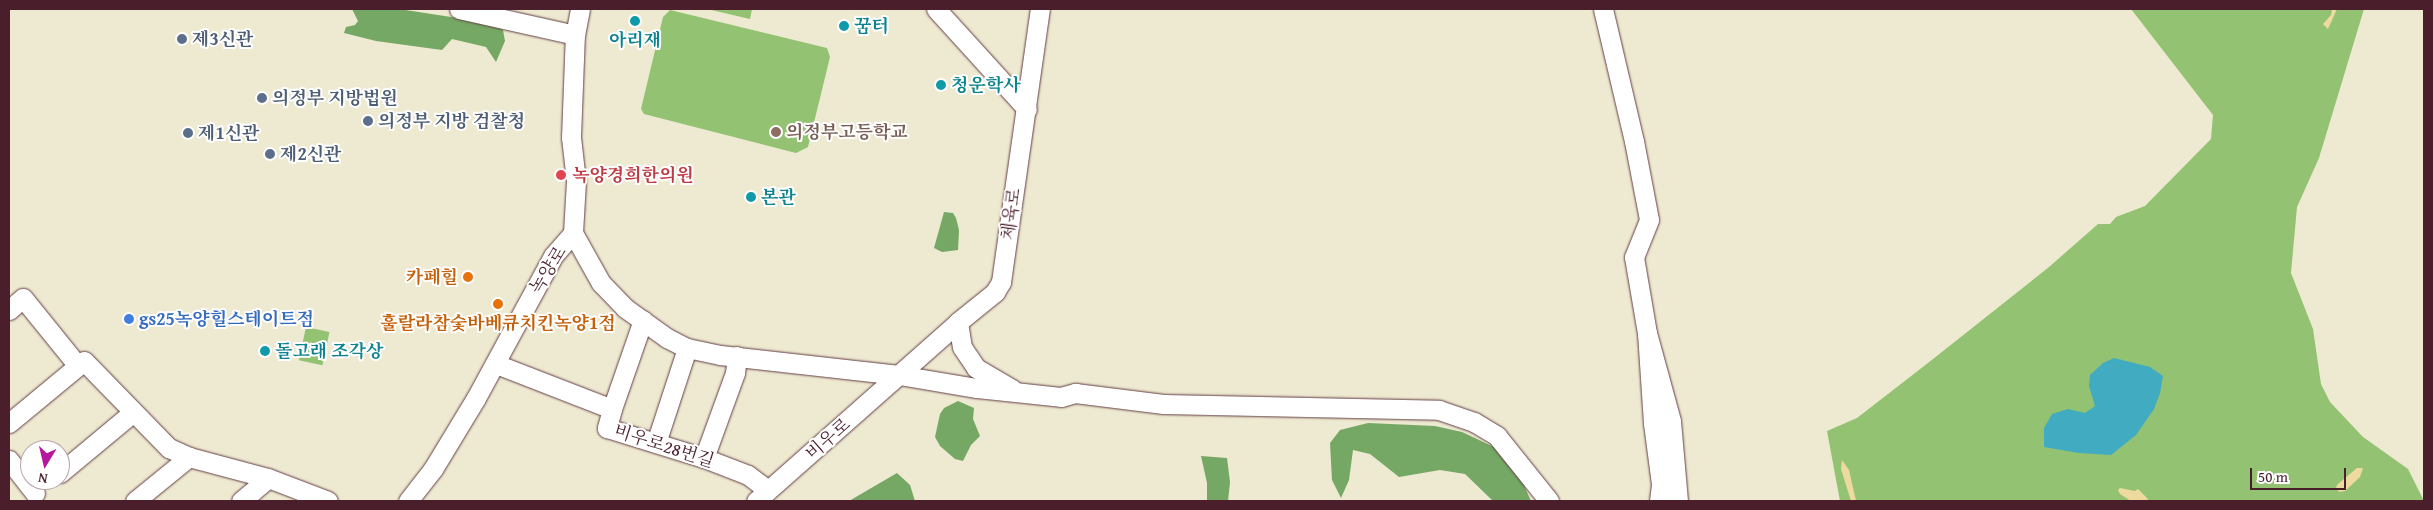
<!DOCTYPE html>
<meta charset="utf-8">
<style>
body{margin:0}
#map{position:relative;width:2433px;height:510px;overflow:hidden;background:#eee9d1;font-family:"Gentium Book Plus","Noto Serif KR",serif}
div>[style]{position:absolute}
.green>*{inset:0;background:#92c272;transform-origin:0 0}
.forest>*{inset:0;background:#75a864}
.sand>*{inset:0;background:#eeda9e}
.water>*{inset:0;background:#41abc1}
.roads{filter:drop-shadow(0 0 1px #633d44) drop-shadow(0 0 1px #633d44)}
.minor>*{height:19px;margin:-9.5px;padding:0 9.5px;transform-origin:9.5px;border-radius:9.5px;background:#fff}
.dots>*{width:14px;height:14px;translate:-50% -50%;box-sizing:border-box;border:2px solid #fff;border-radius:50%}
span{translate:-50% -50%;white-space:nowrap;text-align:center;line-height:1.15;-webkit-text-stroke:4px #fff;paint-order:stroke}
.culture-label{font-size:18px;color:#0d838f;font-weight:700}
.left{translate:0 -50%;text-align:left}
.service-label{font-size:18px;color:#4e5e75;font-weight:700}
.education-label{font-size:18px;color:#785e54;font-weight:700}
.health-label{font-size:18px;color:#be3a42;font-weight:700}
.street-label{font-size:18px;color:#4a1f2b}
.food-label{font-size:18px;color:#c56008;font-weight:700}
.right{translate:-100% -50%;text-align:right}
.shop-label{font-size:18px;color:#366cbe;font-weight:700}
.frame{position:absolute;inset:0;border:10px solid #4a1f2b;pointer-events:none}
.north{position:absolute;left:20px;top:440px;width:50px;height:50px;box-sizing:border-box;background:#fff;border:1px solid #b7a5aa;border-radius:50%;rotate:189deg;font-size:14px;font-weight:700;line-height:20px;text-align:center;color:#4a1f2b}
.north::after{content:'';display:block;margin:auto;width:18px;height:22px;background:#b5179e;clip-path:polygon(50% 0,100% 100%,50% 72%,0 100%)}
.scale{position:absolute;left:2250px;top:468px;width:96px;height:22px;box-sizing:border-box;border:2px solid #4a1f2b;border-top:0;padding-left:6px;font-size:15px;line-height:18px;white-space:nowrap;color:#4a1f2b;-webkit-text-stroke:4px #fff;paint-order:stroke}
</style>
<div id="map">
<div class="green">
<i style="clip-path:polygon(707px 9px,752px 9px,750px 19px)"></i>
<i style="clip-path:polygon(2131px 9px,2364px 9px,2319px 158px,2297px 207px,2291px 273px,2313px 329px,2321px 384px,2330px 402px,2363px 437px,2408px 469px,2424px 501px,1840px 501px,1827px 431px,1857px 418px,1928px 363px,2049px 267px,2098px 224px,2110px 224px,2116px 217px,2145px 206px,2211px 139px,2213px 115px)"></i>
<i style="clip-path:polygon(670px 10px,827px 48px,830px 57px,808px 147px,796px 153px,644px 114px,641px 109px,663px 17px)"></i>
<i style="left:306px;top:327px;width:24px;height:34px;rotate:12deg"></i>
</div>
<div class="forest">
<i style="clip-path:polygon(352px 9px,399px 9px,490px 23px,503px 30px,505px 41px,496px 62px,486px 47px,452px 39px,442px 50px,376px 41px,344px 33px,346px 27px,355px 25px,358px 21px)"></i>
<i style="clip-path:polygon(944px 212px,953px 213px,956px 218px,959px 230px,958px 250px,942px 252px,934px 248px)"></i>
<i style="clip-path:polygon(958px 401px,974px 408px,973px 419px,980px 436px,971px 445px,963px 461px,955px 459px,940px 446px,935px 437px,940px 414px,944px 408px)"></i>
<i style="clip-path:polygon(1368px 423px,1435px 426px,1462px 432px,1496px 448px,1519px 474px,1531px 501px,1493px 501px,1465px 474px,1440px 470px,1399px 477px,1370px 454px,1353px 450px,1349px 480px,1341px 498px,1332px 480px,1330px 443px,1340px 430px)"></i>
<i style="clip-path:polygon(1201px 456px,1227px 458px,1230px 482px,1228px 501px,1207px 501px,1207px 483px)"></i>
<i style="clip-path:polygon(897px 473px,910px 485px,915px 501px,849px 501px)"></i>
</div>
<div class="sand">
<i style="clip-path:polygon(2332px 9px,2337px 9px,2328px 29px,2323px 24px,2331px 15px)"></i>
<i style="clip-path:polygon(1842px 460px,1849px 470px,1856px 501px,1851px 501px,1841px 469px)"></i>
<i style="clip-path:polygon(2357px 468px,2363px 468px,2360px 477px,2345px 491px,2339px 492px,2336px 487px,2338px 484px)"></i>
<i style="clip-path:polygon(2120px 488px,2135px 491px,2138px 489px,2148px 499px,2147px 501px,2131px 501px,2120px 494px,2118px 490px)"></i>
</div>
<div class="water">
<i style="clip-path:polygon(2114px 358px,2150px 367px,2163px 376px,2160px 393px,2154px 409px,2136px 435px,2111px 455px,2079px 453px,2044px 447px,2044px 428px,2052px 414px,2068px 409px,2085px 413px,2095px 406px,2089px 386px,2090px 375px,2103px 363px)"></i>
</div>
<div class="roads">
<div class="minor">
<i style="left:459px;top:9px;width:119px;rotate:12.6deg"></i>
<i style="left:936px;top:9px;width:135px;rotate:47.7deg"></i>
<i style="left:1603px;top:9px;width:136px;rotate:76.8deg"></i>
<i style="left:1634px;top:141px;width:80px;rotate:79.2deg"></i>
<i style="left:1649px;top:220px;width:40px;rotate:112deg"></i>
<i style="left:1634px;top:257px;width:77px;rotate:80.3deg"></i>
<i style="left:573px;top:233px;width:57px;rotate:60.8deg"></i>
<i style="left:601px;top:283px;width:35px;rotate:46deg"></i>
<i style="left:625px;top:308px;width:52px;rotate:35.5deg"></i>
<i style="left:667px;top:338px;width:22px;rotate:27deg"></i>
<i style="left:687px;top:348px;width:34px;rotate:12deg"></i>
<i style="left:720px;top:355px;width:180px;rotate:6.4deg"></i>
<i style="left:899px;top:375px;width:79px;rotate:9.5deg"></i>
<i style="left:977px;top:388px;width:84px;rotate:6.1deg"></i>
<i style="left:1061px;top:397px;width:15px;rotate:-16deg"></i>
<i style="left:1075px;top:393px;width:89px;rotate:7.1deg"></i>
<i style="left:1163px;top:404px;width:276px;rotate:1.2deg"></i>
<i style="left:1439px;top:410px;width:37px;rotate:19deg"></i>
<i style="left:1474px;top:422px;width:27px;rotate:31deg"></i>
<i style="left:1497px;top:436px;width:83px;rotate:51.3deg"></i>
<i style="left:9px;top:310px;width:18px;rotate:-41deg"></i>
<i style="left:23px;top:298px;width:87px;rotate:51deg"></i>
<i style="left:958px;top:322px;width:25px;rotate:81deg"></i>
<i style="left:962px;top:347px;width:25px;rotate:56deg"></i>
<i style="left:976px;top:368px;width:42px;rotate:30.3deg"></i>
<i style="left:496px;top:364px;width:124px;rotate:21.2deg"></i>
<i style="left:612px;top:409px;width:20px;rotate:105deg"></i>
<i style="left:607px;top:428px;width:102px;rotate:17.2deg"></i>
<i style="left:704px;top:458px;width:47px;rotate:21.1deg"></i>
<i style="left:748px;top:475px;width:25px;rotate:37deg"></i>
<i style="left:612px;top:409px;width:94px;rotate:-70.8deg"></i>
<i style="left:9px;top:423px;width:97px;rotate:-39.6deg"></i>
<i style="left:84px;top:361px;width:122px;rotate:45.7deg"></i>
<i style="left:169px;top:448px;width:22px;rotate:24deg"></i>
<i style="left:189px;top:457px;width:82px;rotate:14.9deg"></i>
<i style="left:268px;top:478px;width:64px;rotate:21deg"></i>
<i style="left:656px;top:443px;width:100px;rotate:-71.9deg"></i>
<i style="left:704px;top:458px;width:90px;rotate:-70deg"></i>
<i style="left:735px;top:373px;width:17px;rotate:-83deg"></i>
<i style="left:9px;top:460px;width:42px;rotate:51.8deg"></i>
<i style="left:60px;top:473px;width:94px;rotate:-39.8deg"></i>
<i style="left:135px;top:501px;width:70px;rotate:-39.2deg"></i>
<i style="left:241px;top:501px;width:35px;rotate:-40deg"></i>
<i style="left:408px;top:501px;width:41px;rotate:-52deg"></i>
<i style="left:433px;top:469px;width:83px;rotate:-58.8deg"></i>
<i style="left:476px;top:398px;width:162px;rotate:-61.5deg"></i>
<i style="left:553px;top:256px;width:30px;rotate:-49deg"></i>
<i style="left:573px;top:233px;width:52px;rotate:-86.7deg"></i>
<i style="left:576px;top:181px;width:44px;rotate:-96.5deg"></i>
<i style="left:571px;top:137px;width:102px;rotate:-87.8deg"></i>
<i style="left:575px;top:35px;width:26px;rotate:-79deg"></i>
<i style="left:756px;top:501px;width:270px;rotate:-41.5deg"></i>
<i style="left:958px;top:322px;width:48px;rotate:-39deg"></i>
<i style="left:995px;top:292px;width:12px;rotate:-59deg"></i>
<i style="left:1001px;top:282px;width:276px;rotate:-81.9deg"></i>
<i style="left:1659px;top:501px;width:17px;rotate:-83deg"></i>
<i style="left:1661px;top:484px;width:62px;rotate:-97.5deg"></i>
<i style="left:1653px;top:423px;width:90px;rotate:-93.8deg"></i>
<i style="left:1647px;top:333px;width:91px;rotate:74.7deg"></i>
<i style="left:1671px;top:421px;width:80px;rotate:85deg"></i>
</div>
</div>
<div class="dots">
<i style="left:635px;top:21px;background:#0f9aa8"></i>
<i style="left:844px;top:26px;background:#0f9aa8"></i>
<i style="left:182px;top:39px;background:#5c6f8a"></i>
<i style="left:941px;top:85px;background:#0f9aa8"></i>
<i style="left:262px;top:98px;background:#5c6f8a"></i>
<i style="left:368px;top:121px;background:#5c6f8a"></i>
<i style="left:776px;top:132px;background:#8d6e63"></i>
<i style="left:188px;top:133px;background:#5c6f8a"></i>
<i style="left:270px;top:154px;background:#5c6f8a"></i>
<i style="left:561px;top:175px;background:#e0444e"></i>
<i style="left:751px;top:197px;background:#0f9aa8"></i>
<i style="left:468px;top:277px;background:#e8710a"></i>
<i style="left:498px;top:304px;background:#e8710a"></i>
<i style="left:129px;top:319px;background:#3f7fe0"></i>
<i style="left:265px;top:351px;background:#0f9aa8"></i>
</div>
<div class="culture-label">
<span class="left" style="left:854px;top:26px">꿈터</span>
<span style="left:635px;top:40px">아리재</span>
<span class="left" style="left:951px;top:85px">청운학사</span>
<span class="left" style="left:761px;top:197px">본관</span>
<span class="left" style="left:275px;top:351px">돌고래 조각상</span>
</div>
<div class="service-label">
<span class="left" style="left:192px;top:39px">제3신관</span>
<span class="left" style="left:272px;top:98px">의정부 지방법원</span>
<span class="left" style="left:378px;top:121px">의정부 지방 검찰청</span>
<span class="left" style="left:198px;top:133px">제1신관</span>
<span class="left" style="left:280px;top:154px">제2신관</span>
</div>
<div class="education-label">
<span class="left" style="left:786px;top:132px">의정부고등학교</span>
</div>
<div class="health-label">
<span class="left" style="left:572px;top:175px">녹양경희한의원</span>
</div>
<div class="street-label">
<span style="left:1011px;top:214px;rotate:-82deg">체육로</span>
<span style="left:548px;top:270px;rotate:-58deg">녹양로</span>
<span style="left:828px;top:439px;rotate:-41deg">비우로</span>
<span style="left:664px;top:446px;rotate:18deg">비우로28번길</span>
</div>
<div class="food-label">
<span class="right" style="left:458px;top:277px">카페힐</span>
<span style="left:498px;top:323px">훌랄라참숯바베큐치킨녹양1점</span>
</div>
<div class="shop-label">
<span class="left" style="left:139px;top:319px">gs25녹양힐스테이트점</span>
</div>
<div class="frame"></div>
<div class="north">N</div>
<div class="scale">50 m</div>
</div>
